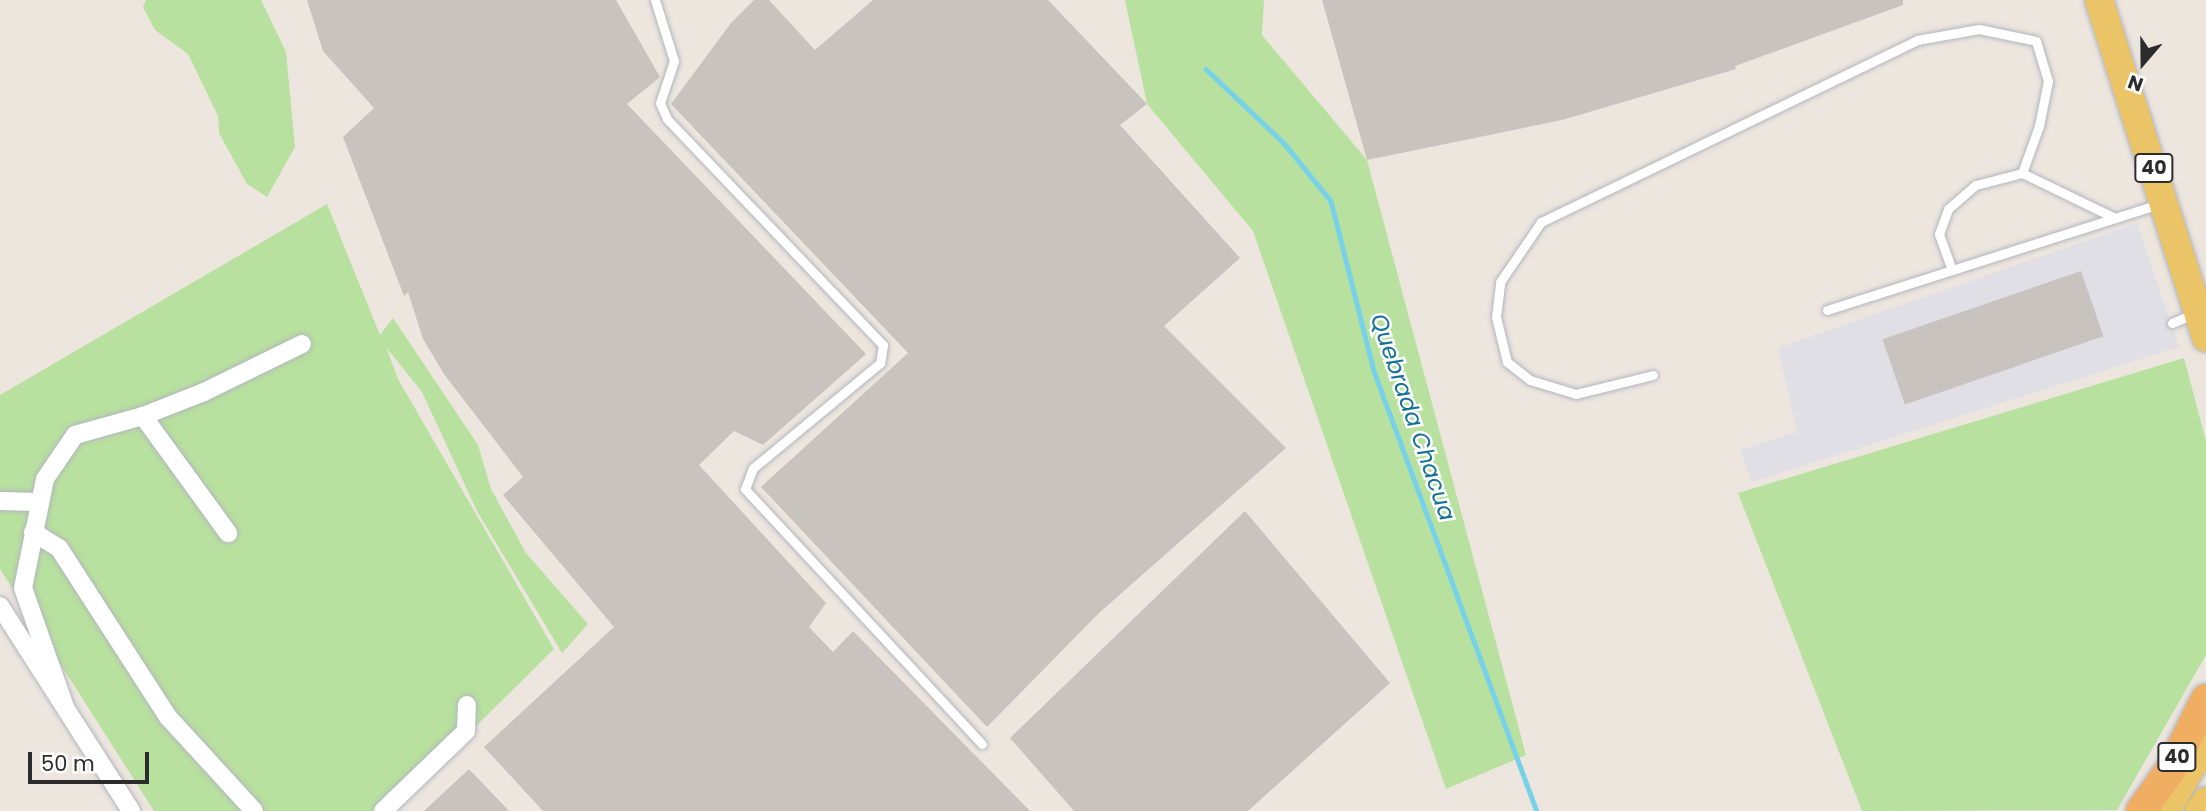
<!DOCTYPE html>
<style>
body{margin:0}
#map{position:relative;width:2206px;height:811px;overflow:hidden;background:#ede6df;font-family:Poppins,sans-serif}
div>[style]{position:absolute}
.industrial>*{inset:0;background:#e0dfe6}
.green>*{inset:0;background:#b8e09e}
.stream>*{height:4.5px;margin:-2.25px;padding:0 2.25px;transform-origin:2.25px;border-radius:2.25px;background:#77d2e9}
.building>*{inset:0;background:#c8c3be;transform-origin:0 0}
.roads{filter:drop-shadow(0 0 2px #b2b6be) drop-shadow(0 0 2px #b2b6be)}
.service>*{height:9px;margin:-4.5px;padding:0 4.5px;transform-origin:4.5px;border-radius:4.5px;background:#fff}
.minor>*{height:18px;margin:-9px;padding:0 9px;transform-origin:9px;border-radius:9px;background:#fff}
.primary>*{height:28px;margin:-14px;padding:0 14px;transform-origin:14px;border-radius:14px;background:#eac466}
.trunk>*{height:30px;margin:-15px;padding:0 15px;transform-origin:15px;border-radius:15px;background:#f0ae63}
span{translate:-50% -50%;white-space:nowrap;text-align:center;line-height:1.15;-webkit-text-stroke:5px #fff;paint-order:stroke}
.shield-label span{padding:2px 5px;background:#fff;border:2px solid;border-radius:5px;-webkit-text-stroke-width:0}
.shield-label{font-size:19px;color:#2c2c2c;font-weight:700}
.water-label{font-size:23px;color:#147298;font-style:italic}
.north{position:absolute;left:2108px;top:28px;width:70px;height:70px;-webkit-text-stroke:5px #fff;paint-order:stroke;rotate:200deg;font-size:19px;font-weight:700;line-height:28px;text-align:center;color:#2c2c2c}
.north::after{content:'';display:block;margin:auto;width:24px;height:32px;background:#2c2c2c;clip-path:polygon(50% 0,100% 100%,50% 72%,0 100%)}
.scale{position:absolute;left:28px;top:752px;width:121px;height:32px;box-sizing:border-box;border:4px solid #2c2c2c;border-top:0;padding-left:9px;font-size:21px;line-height:24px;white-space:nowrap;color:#2c2c2c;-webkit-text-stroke:5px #fff;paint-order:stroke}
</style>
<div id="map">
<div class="industrial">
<i style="clip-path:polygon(2137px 223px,2179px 347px,1752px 482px,1740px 450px,1797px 432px,1778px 348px)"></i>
</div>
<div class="green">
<i style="clip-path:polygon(146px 0,261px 0,286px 52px,295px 147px,267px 197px,247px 184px,219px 133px,218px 116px,188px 54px,155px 30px,143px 7px)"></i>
<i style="clip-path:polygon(1125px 0,1264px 0,1262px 35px,1367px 160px,1526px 755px,1446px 789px,1253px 231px,1147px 104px)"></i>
<i style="clip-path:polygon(327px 204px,380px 335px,393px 318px,478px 445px,491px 489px,526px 553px,588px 624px,562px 653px,477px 511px,422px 392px,386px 347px,398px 379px,554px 649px,390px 811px,154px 811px,0 569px,0 395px)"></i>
<i style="clip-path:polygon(2184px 358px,2206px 441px,2206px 655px,2117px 810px,1862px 811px,1738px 493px)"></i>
</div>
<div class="stream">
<i style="left:1206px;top:69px;width:108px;rotate:43.5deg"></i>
<i style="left:1284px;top:143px;width:75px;rotate:51deg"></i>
<i style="left:1331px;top:201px;width:175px;rotate:75.8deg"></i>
<i style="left:1374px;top:371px;width:469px;rotate:69.7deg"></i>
</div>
<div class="building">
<i style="clip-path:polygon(307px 0,616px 0,660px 77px,627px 104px,866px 354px,763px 445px,734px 431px,699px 465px,826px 603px,809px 627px,833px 652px,853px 631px,1030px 811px,543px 811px,484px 747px,614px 627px,503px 495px,523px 477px,444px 374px,423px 339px,408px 292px,404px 296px,343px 137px,374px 108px,323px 51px)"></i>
<i style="clip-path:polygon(754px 0,769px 0,815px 50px,873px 0,1048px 0,1147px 104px,1120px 125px,1240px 258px,1164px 326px,1286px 448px,1099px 613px,987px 727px,761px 487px,908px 353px,671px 104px,731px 23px)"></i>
<i style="clip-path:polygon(1322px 0,1903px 0,1903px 5px,1735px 66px,1736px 69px,1562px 120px,1367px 160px)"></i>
<i style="left:2081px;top:271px;width:69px;height:210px;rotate:71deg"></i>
<i style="clip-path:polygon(1245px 511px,1390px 683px,1248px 811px,1074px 811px,1010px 738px)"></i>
<i style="clip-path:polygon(469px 769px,509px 811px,424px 811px)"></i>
</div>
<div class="roads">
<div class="service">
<i style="left:655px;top:0;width:64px;rotate:72.7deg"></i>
<i style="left:674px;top:61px;width:44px;rotate:108.4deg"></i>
<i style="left:660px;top:103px;width:17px;rotate:66deg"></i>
<i style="left:667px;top:119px;width:313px;rotate:46.3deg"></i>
<i style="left:883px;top:345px;width:18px;rotate:99deg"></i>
<i style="left:880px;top:363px;width:165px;rotate:140.4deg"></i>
<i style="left:753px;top:468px;width:22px;rotate:111deg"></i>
<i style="left:745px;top:489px;width:348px;rotate:47.1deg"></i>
<i style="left:1952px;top:270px;width:38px;rotate:-110deg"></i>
<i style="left:1939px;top:234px;width:27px;rotate:-70deg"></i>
<i style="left:1948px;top:209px;width:37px;rotate:-41deg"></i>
<i style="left:1976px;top:185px;width:48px;rotate:-14.6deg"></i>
<i style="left:2022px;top:173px;width:103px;rotate:25.8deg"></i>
<i style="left:1827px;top:310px;width:349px;rotate:-17.7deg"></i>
<i style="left:2172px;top:323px;width:23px;rotate:-23deg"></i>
<i style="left:1653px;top:375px;width:79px;rotate:166.1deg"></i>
<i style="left:1576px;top:394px;width:48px;rotate:-163.1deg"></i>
<i style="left:1530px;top:380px;width:29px;rotate:-142deg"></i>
<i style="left:1507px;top:362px;width:46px;rotate:-103.7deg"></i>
<i style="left:1496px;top:317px;width:35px;rotate:-83deg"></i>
<i style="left:1500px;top:282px;width:73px;rotate:-55.7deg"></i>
<i style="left:1541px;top:222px;width:418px;rotate:-25.8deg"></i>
<i style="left:1917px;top:40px;width:63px;rotate:-10.1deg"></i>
<i style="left:1979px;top:29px;width:58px;rotate:11.9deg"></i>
<i style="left:2036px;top:41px;width:42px;rotate:73.3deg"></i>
<i style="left:2048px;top:81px;width:46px;rotate:101.3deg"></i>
<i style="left:2039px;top:126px;width:50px;rotate:109.9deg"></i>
</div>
<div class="minor">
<i style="left:143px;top:416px;width:145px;rotate:54deg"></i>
<i style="left:0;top:501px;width:40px;rotate:1.4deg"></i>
<i style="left:33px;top:532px;width:31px;rotate:32deg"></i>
<i style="left:59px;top:548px;width:201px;rotate:57.2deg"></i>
<i style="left:168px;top:717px;width:127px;rotate:47.5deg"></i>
<i style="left:0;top:606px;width:243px;rotate:57.4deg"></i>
<i style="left:65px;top:707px;width:126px;rotate:-109.4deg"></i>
<i style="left:23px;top:588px;width:111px;rotate:-78.6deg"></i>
<i style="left:45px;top:479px;width:53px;rotate:-55.7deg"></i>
<i style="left:75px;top:435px;width:71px;rotate:-15.6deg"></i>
<i style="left:143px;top:416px;width:66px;rotate:-21.5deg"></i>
<i style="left:204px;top:392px;width:109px;rotate:-26.1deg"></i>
<i style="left:383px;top:811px;width:115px;rotate:-43.9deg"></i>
<i style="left:466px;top:731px;width:26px;rotate:-88deg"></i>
</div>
<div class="primary">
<i style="left:2099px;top:0;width:354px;rotate:72.4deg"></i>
<i style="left:2166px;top:811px;width:80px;rotate:-59.9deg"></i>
<i style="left:2199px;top:811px;width:12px;rotate:-55deg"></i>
</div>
<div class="trunk">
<i style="left:2141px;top:811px;width:52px;rotate:-54.5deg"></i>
<i style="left:2171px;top:769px;width:78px;rotate:-63.4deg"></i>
</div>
</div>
<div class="shield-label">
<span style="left:2154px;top:168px">40</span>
<span style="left:2177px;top:757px">40</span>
</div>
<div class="water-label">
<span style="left:1413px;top:417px;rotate:71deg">Quebrada Chacua</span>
</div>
<div class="north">N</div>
<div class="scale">50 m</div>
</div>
